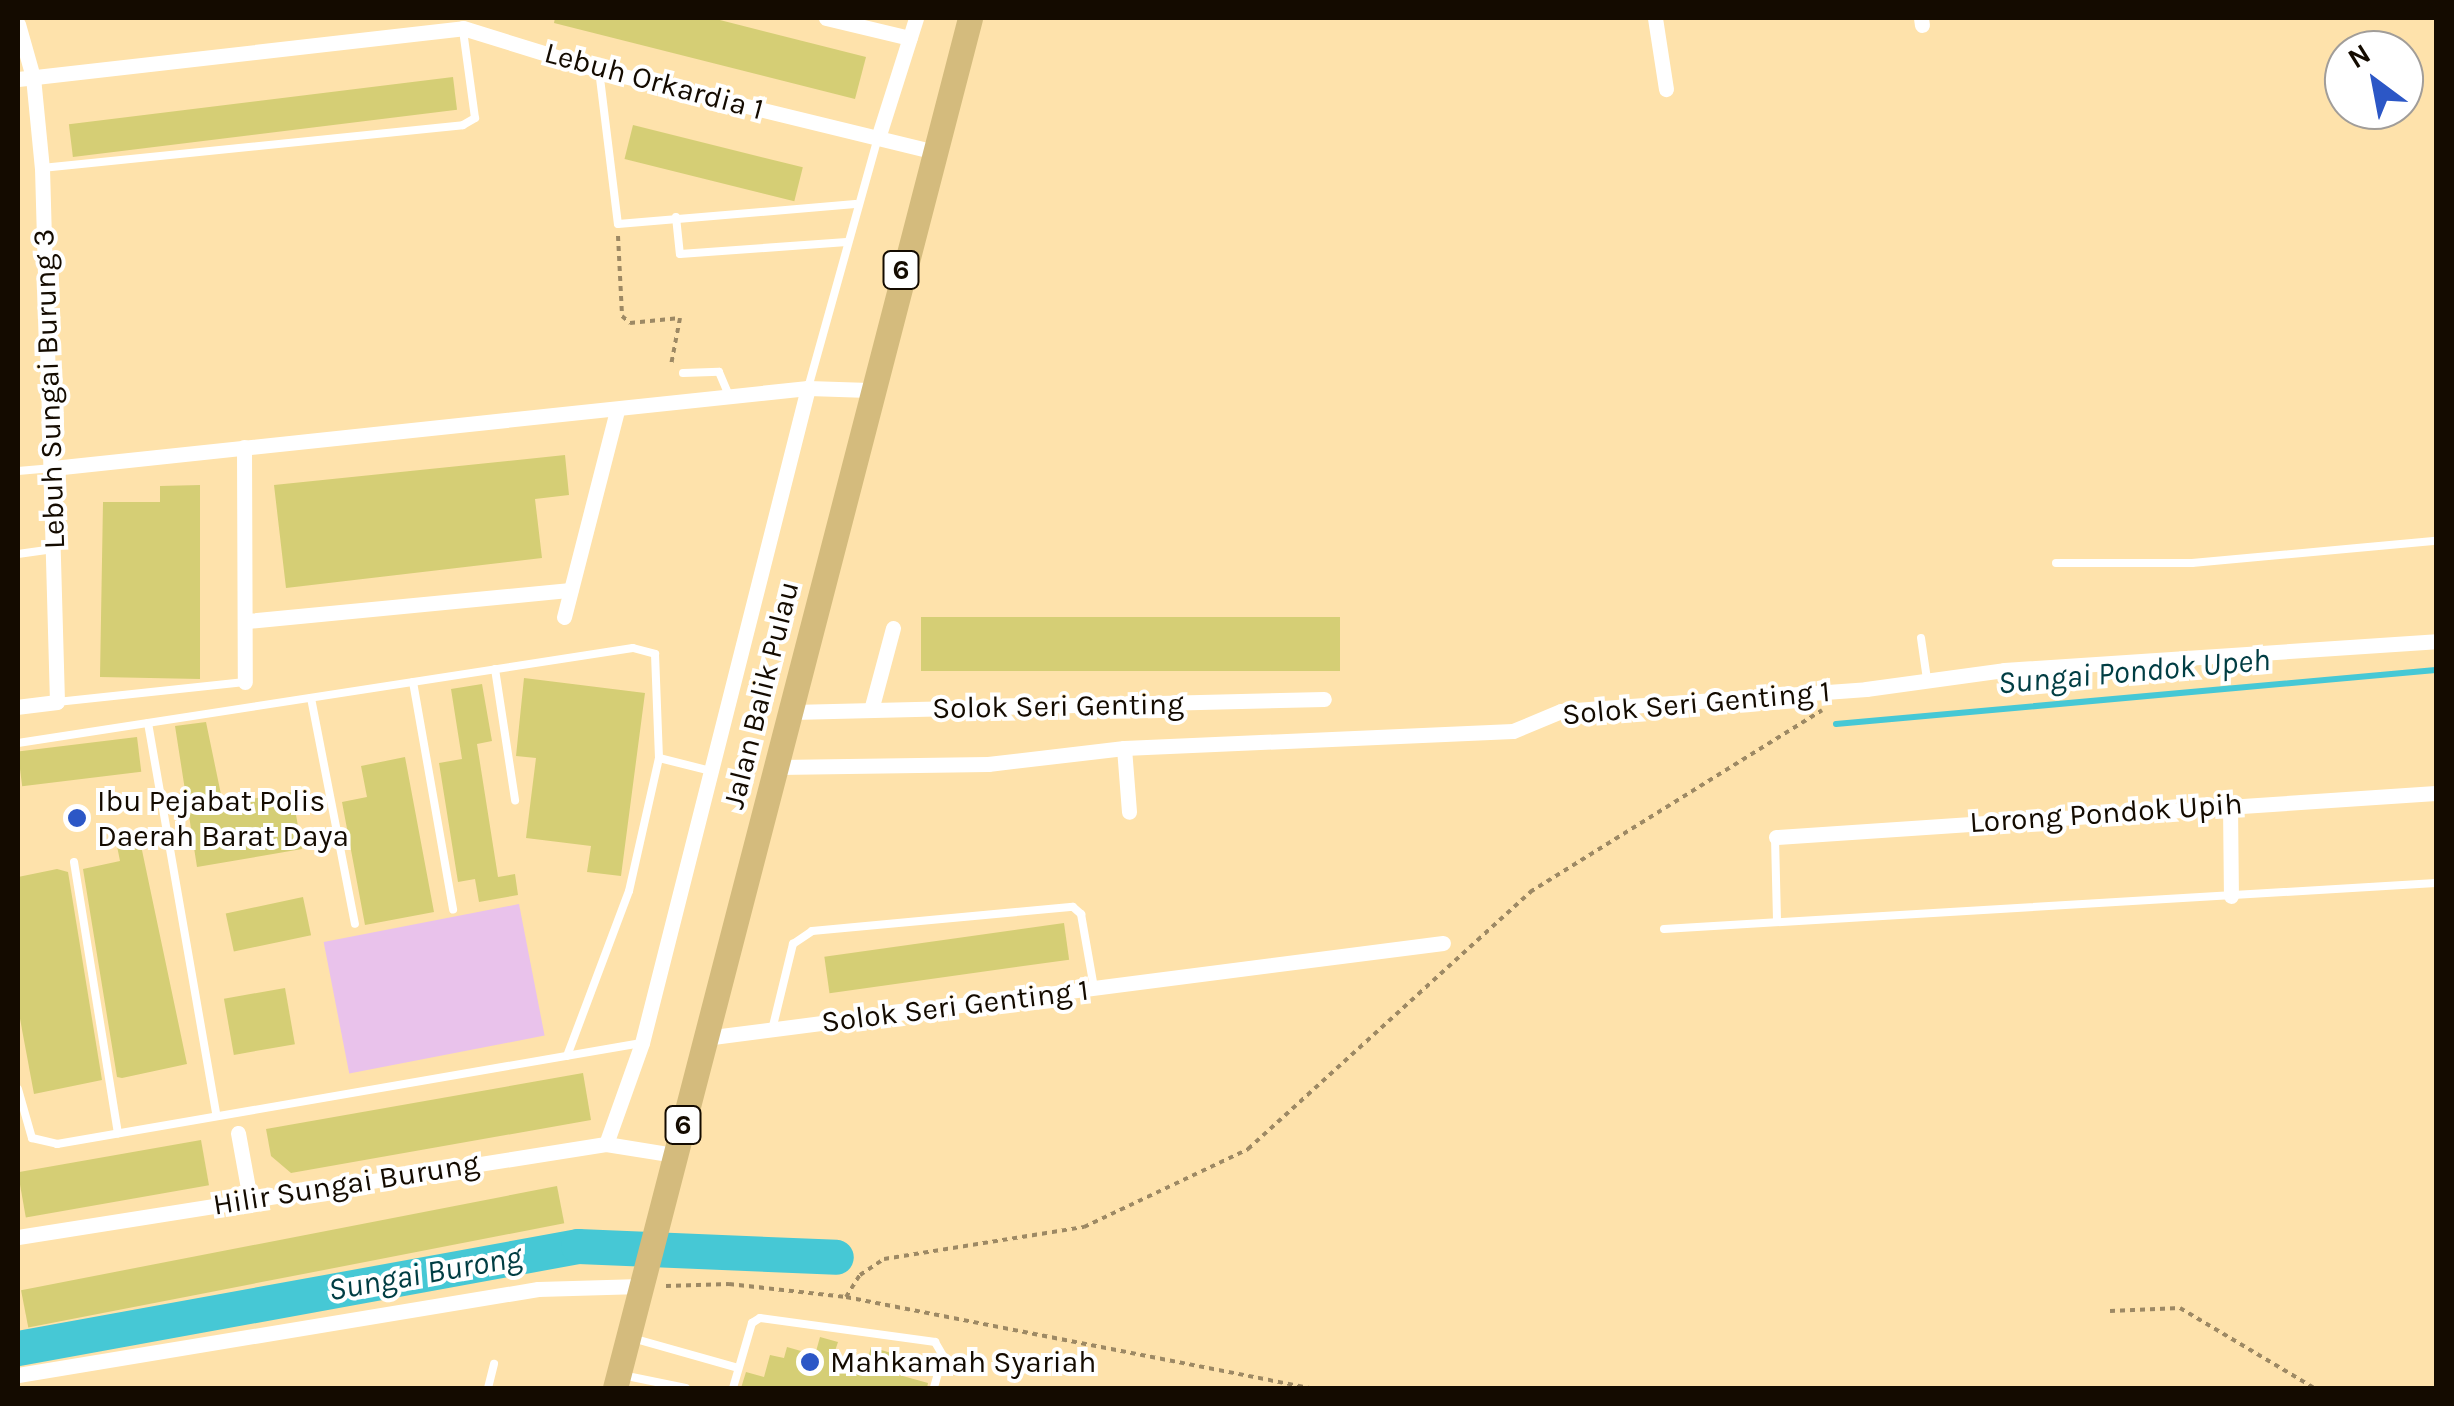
<!DOCTYPE html>
<style>
body{margin:0}
#map{position:relative;width:2454px;height:1406px;overflow:hidden;background:#fee2ab;font-family:Karla,sans-serif}
div>[style]{position:absolute}
.green>*{inset:0;background:#e9c2eb;transform-origin:0 0}
.stream>*{height:6px;margin:-3px;padding:0 3px;transform-origin:3px;border-radius:3px;background:#46c8d5}
.river>*{height:35px;margin:-17.5px;padding:0 17.5px;transform-origin:17.5px;border-radius:17.5px;background:#46c8d5}
.building>*{inset:0;background:#d5ce75;transform-origin:0 0}
.path>*{height:4px;margin-top:-2px;transform-origin:0;background:repeating-linear-gradient(90deg,#9d8964 0 5px,transparent 0 10px)}
.service>*{height:8px;margin:-4px;padding:0 4px;transform-origin:4px;border-radius:4px;background:#fff}
.minor>*{height:15px;margin:-7.5px;padding:0 7.5px;transform-origin:7.5px;border-radius:7.5px;background:#fff}
.primary>*{height:25px;margin:-12.5px;padding:0 12.5px;transform-origin:12.5px;border-radius:12.5px;background:#d4bb7d}
.dots>*{width:28px;height:28px;translate:-50% -50%;box-sizing:border-box;border:5px solid #fff;border-radius:50%}
span{translate:-50% -50%;white-space:nowrap;text-align:center;line-height:1.15;-webkit-text-stroke:8px #fff;paint-order:stroke}
.shield-label span{padding:2px 8px;background:#fff;border:2px solid;border-radius:8px;-webkit-text-stroke-width:0}
.shield-label{font-size:28px;color:#140b00;font-weight:700}
.street-label{font-size:30px;color:#140b00}
.poi-label{font-size:30px;color:#140b00}
.left{translate:0 -50%;text-align:left}
.water-label{font-size:32px;color:#003d43;font-style:italic}
.frame{position:absolute;inset:0;border:20px solid #140b00;pointer-events:none}
.north{position:absolute;left:2324px;top:30px;width:100px;height:100px;box-sizing:border-box;background:#fff;border:2px solid #a19d99;border-radius:50%;rotate:328deg;font-size:28px;font-weight:700;line-height:40px;text-align:center;color:#140b00}
.north::after{content:'';display:block;margin:auto;width:35px;height:45px;background:#2c57c6;clip-path:polygon(50% 0,100% 100%,50% 72%,0 100%)}
</style>
<div id="map">
<div class="green">
<i style="left:519px;top:904px;width:134px;height:199px;rotate:79deg"></i>
</div>
<div class="stream">
<i style="left:1836px;top:724px;width:602px;rotate:-5.14deg"></i>
</div>
<div class="river">
<i style="left:18px;top:1348px;width:569px;rotate:-10.32deg"></i>
<i style="left:578px;top:1246px;width:258px;rotate:2.4deg"></i>
</div>
<div class="building">
<i style="clip-path:polygon(555px 18px,712px 18px,866px 57px,855px 99px,554px 23px)"></i>
<i style="left:453px;top:77px;width:33px;height:387px;rotate:83deg"></i>
<i style="left:633px;top:125px;width:175px;height:35px;rotate:14deg"></i>
<i style="clip-path:polygon(565px 455px,569px 495px,535px 499px,542px 558px,286px 588px,274px 485px)"></i>
<i style="clip-path:polygon(200px 485px,200px 679px,100px 677px,103px 502px,160px 502px,160px 486px)"></i>
<i style="left:1340px;top:617px;width:54px;height:419px;rotate:90deg"></i>
<i style="clip-path:polygon(524px 678px,645px 693px,621px 876px,587px 872px,591px 846px,526px 838px,536px 758px,516px 756px)"></i>
<i style="clip-path:polygon(482px 684px,492px 741px,477px 744px,498px 877px,515px 874px,518px 895px,479px 902px,475px 879px,458px 882px,439px 763px,462px 759px,451px 689px)"></i>
<i style="clip-path:polygon(206px 722px,223px 804px,292px 792px,302px 849px,197px 867px,175px 726px)"></i>
<i style="left:137px;top:737px;width:35px;height:120px;rotate:83deg"></i>
<i style="clip-path:polygon(405px 757px,434px 912px,365px 925px,342px 802px,367px 797px,361px 766px)"></i>
<i style="clip-path:polygon(139px 836px,187px 1064px,122px 1078px,117px 1077px,83px 869px,120px 861px,116px 841px)"></i>
<i style="clip-path:polygon(57px 869px,68px 872px,102px 1080px,34px 1094px,18px 1008px,18px 877px)"></i>
<i style="left:303px;top:897px;width:39px;height:79px;rotate:78deg"></i>
<i style="left:1064px;top:923px;width:37px;height:242px;rotate:82deg"></i>
<i style="left:285px;top:988px;width:57px;height:62px;rotate:80deg"></i>
<i style="clip-path:polygon(583px 1073px,591px 1120px,291px 1173px,271px 1156px,266px 1129px)"></i>
<i style="left:201px;top:1140px;width:46px;height:186px;rotate:80deg"></i>
<i style="left:557px;top:1186px;width:38px;height:546px;rotate:79deg"></i>
<i style="clip-path:polygon(820px 1337px,838px 1342px,833px 1357px,866px 1366px,871px 1347px,898px 1355px,892px 1373px,928px 1383px,927px 1388px,741px 1388px,746px 1372px,764px 1377px,770px 1355px,784px 1358px,787px 1347px,815px 1355px)"></i>
</div>
<div class="path">
<i style="left:618px;top:236px;width:80px;rotate:87.1deg"></i>
<i style="left:622px;top:316px;width:11px;rotate:41deg"></i>
<i style="left:630px;top:323px;width:50px;rotate:-5.7deg"></i>
<i style="left:680px;top:318px;width:48px;rotate:100.8deg"></i>
<i style="left:666px;top:1286px;width:63px;rotate:-1.8deg"></i>
<i style="left:729px;top:1284px;width:118px;rotate:6.3deg"></i>
<i style="left:846px;top:1297px;width:472px;rotate:11.1deg"></i>
<i style="left:846px;top:1297px;width:26px;rotate:-58deg"></i>
<i style="left:860px;top:1275px;width:29px;rotate:-34deg"></i>
<i style="left:884px;top:1259px;width:203px;rotate:-9.1deg"></i>
<i style="left:1084px;top:1227px;width:182px;rotate:-25.4deg"></i>
<i style="left:1248px;top:1149px;width:382px;rotate:-42.3deg"></i>
<i style="left:1530px;top:892px;width:344px;rotate:-31.9deg"></i>
<i style="left:2110px;top:1311px;width:70px;rotate:-2.5deg"></i>
<i style="left:2180px;top:1308px;width:156px;rotate:30.8deg"></i>
</div>
<div class="service">
<i style="left:599px;top:70px;width:155px;rotate:83deg"></i>
<i style="left:618px;top:224px;width:238px;rotate:-4.8deg"></i>
<i style="left:42px;top:168px;width:423px;rotate:-5.8deg"></i>
<i style="left:463px;top:125px;width:14px;rotate:-30deg"></i>
<i style="left:475px;top:118px;width:89px;rotate:-97.8deg"></i>
<i style="left:676px;top:217px;width:37px;rotate:84deg"></i>
<i style="left:680px;top:254px;width:167px;rotate:-4.1deg"></i>
<i style="left:683px;top:373px;width:36px;rotate:-2deg"></i>
<i style="left:719px;top:372px;width:28px;rotate:67deg"></i>
<i style="left:808px;top:388px;width:260px;rotate:-74.4deg"></i>
<i style="left:18px;top:471px;width:35px;rotate:-5deg"></i>
<i style="left:18px;top:554px;width:36px;rotate:-8deg"></i>
<i style="left:2056px;top:563px;width:136px"></i>
<i style="left:2192px;top:563px;width:245px;rotate:-5.2deg"></i>
<i style="left:1921px;top:638px;width:41px;rotate:81.7deg"></i>
<i style="left:495px;top:669px;width:133px;rotate:81.3deg"></i>
<i style="left:413px;top:682px;width:231px;rotate:80deg"></i>
<i style="left:311px;top:698px;width:230px;rotate:79deg"></i>
<i style="left:57px;top:702px;width:189px;rotate:-6.1deg"></i>
<i style="left:148px;top:723px;width:397px;rotate:80.1deg"></i>
<i style="left:18px;top:743px;width:622px;rotate:-8.78deg"></i>
<i style="left:633px;top:648px;width:23px;rotate:15deg"></i>
<i style="left:655px;top:654px;width:104px;rotate:87.8deg"></i>
<i style="left:659px;top:758px;width:136px;rotate:102.7deg"></i>
<i style="left:629px;top:891px;width:176px;rotate:110.6deg"></i>
<i style="left:659px;top:758px;width:54px;rotate:14deg"></i>
<i style="left:1775px;top:838px;width:84px;rotate:88.6deg"></i>
<i style="left:74px;top:862px;width:275px;rotate:80.8deg"></i>
<i style="left:1664px;top:929px;width:773px;rotate:-3.41deg"></i>
<i style="left:772px;top:1030px;width:89px;rotate:-76.3deg"></i>
<i style="left:793px;top:944px;width:23px;rotate:-34deg"></i>
<i style="left:812px;top:931px;width:262px;rotate:-5.3deg"></i>
<i style="left:1073px;top:907px;width:11px;rotate:41deg"></i>
<i style="left:1081px;top:914px;width:75px;rotate:80deg"></i>
<i style="left:18px;top:1089px;width:51px;rotate:74.1deg"></i>
<i style="left:32px;top:1138px;width:26px;rotate:13deg"></i>
<i style="left:57px;top:1144px;width:593px;rotate:-9.81deg"></i>
<i style="left:632px;top:1338px;width:110px;rotate:15.8deg"></i>
<i style="left:622px;top:1375px;width:65px;rotate:11.5deg"></i>
<i style="left:488px;top:1388px;width:25px;rotate:-76deg"></i>
<i style="left:733px;top:1388px;width:68px;rotate:-73.7deg"></i>
<i style="left:752px;top:1323px;width:9px;rotate:-32deg"></i>
<i style="left:760px;top:1318px;width:177px;rotate:7.8deg"></i>
<i style="left:935px;top:1342px;width:16px;rotate:60deg"></i>
<i style="left:943px;top:1356px;width:33px;rotate:106deg"></i>
</div>
<div class="minor">
<i style="left:826px;top:18px;width:86px;rotate:13.4deg"></i>
<i style="left:1655px;top:18px;width:72px;rotate:81.2deg"></i>
<i style="left:1921px;top:18px;width:7px;rotate:82deg"></i>
<i style="left:18px;top:24px;width:55px;rotate:74.2deg"></i>
<i style="left:33px;top:77px;width:91px;rotate:84.4deg"></i>
<i style="left:42px;top:168px;width:534px;rotate:88.39deg"></i>
<i style="left:57px;top:702px;width:39px;rotate:173deg"></i>
<i style="left:18px;top:79px;width:448px;rotate:-6.5deg"></i>
<i style="left:463px;top:28px;width:142px;rotate:17.2deg"></i>
<i style="left:599px;top:70px;width:343px;rotate:13.7deg"></i>
<i style="left:878px;top:138px;width:126px;rotate:-72.4deg"></i>
<i style="left:244px;top:447px;width:235px;rotate:89.8deg"></i>
<i style="left:53px;top:468px;width:759px;rotate:-6.05deg"></i>
<i style="left:808px;top:388px;width:61px;rotate:1.9deg"></i>
<i style="left:564px;top:617px;width:213px;rotate:-75.6deg"></i>
<i style="left:247px;top:621px;width:325px;rotate:-5.5deg"></i>
<i style="left:871px;top:710px;width:85px;rotate:-75deg"></i>
<i style="left:792px;top:712px;width:532px;rotate:-1.4deg"></i>
<i style="left:1124px;top:748px;width:64px;rotate:85.5deg"></i>
<i style="left:778px;top:767px;width:210px;rotate:-0.8deg"></i>
<i style="left:988px;top:764px;width:137px;rotate:-6.7deg"></i>
<i style="left:1124px;top:748px;width:389px;rotate:-2.5deg"></i>
<i style="left:1513px;top:731px;width:52px;rotate:-22.6deg"></i>
<i style="left:1561px;top:711px;width:306px;rotate:-4.1deg"></i>
<i style="left:1866px;top:689px;width:139px;rotate:-7.8deg"></i>
<i style="left:2004px;top:670px;width:433px;rotate:-3.8deg"></i>
<i style="left:2230px;top:804px;width:92px;rotate:89.4deg"></i>
<i style="left:1776px;top:837px;width:661px;rotate:-3.81deg"></i>
<i style="left:705px;top:1038px;width:744px;rotate:-7.34deg"></i>
<i style="left:238px;top:1133px;width:67px;rotate:79.7deg"></i>
<i style="left:606px;top:1144px;width:107px;rotate:-70.4deg"></i>
<i style="left:642px;top:1043px;width:676px;rotate:-75.78deg"></i>
<i style="left:18px;top:1237px;width:595px;rotate:-8.99deg"></i>
<i style="left:606px;top:1144px;width:70px;rotate:9.1deg"></i>
<i style="left:18px;top:1375px;width:527px;rotate:-9.39deg"></i>
<i style="left:538px;top:1289px;width:103px;rotate:-1.7deg"></i>
</div>
<div class="primary">
<i style="left:615px;top:1388px;width:1415px;rotate:-75.47deg"></i>
</div>
<div class="dots">
<i style="left:77px;top:818px;background:#2c57c6"></i>
<i style="left:810px;top:1362px;background:#2c57c6"></i>
</div>
<div class="shield-label">
<span style="left:901px;top:270px">6</span>
<span style="left:683px;top:1125px">6</span>
</div>
<div class="street-label">
<span style="left:654px;top:81px;rotate:15deg">Lebuh Orkardia 1</span>
<span style="left:49px;top:389px;rotate:-92deg">Lebuh Sungai Burung 3</span>
<span style="left:761px;top:695px;rotate:-76deg">Jalan Balik Pulau</span>
<span style="left:1696px;top:703px;rotate:-5deg">Solok Seri Genting 1</span>
<span style="left:1058px;top:706px;rotate:-1deg">Solok Seri Genting</span>
<span style="left:2106px;top:813px;rotate:-4deg">Lorong Pondok Upih</span>
<span style="left:955px;top:1006px;rotate:-7deg">Solok Seri Genting 1</span>
<span style="left:346px;top:1184px;rotate:-9deg">Hilir Sungai Burung</span>
</div>
<div class="poi-label">
<span class="left" style="left:97px;top:818px">Ibu Pejabat Polis<br>Daerah Barat Daya</span>
<span class="left" style="left:830px;top:1362px">Mahkamah Syariah</span>
</div>
<div class="water-label">
<span style="left:2134px;top:672px;rotate:-5deg">Sungai Pondok Upeh</span>
<span style="left:425px;top:1274px;rotate:-10deg">Sungai Burong</span>
</div>
<div class="frame"></div>
<div class="north">N</div>
</div>
